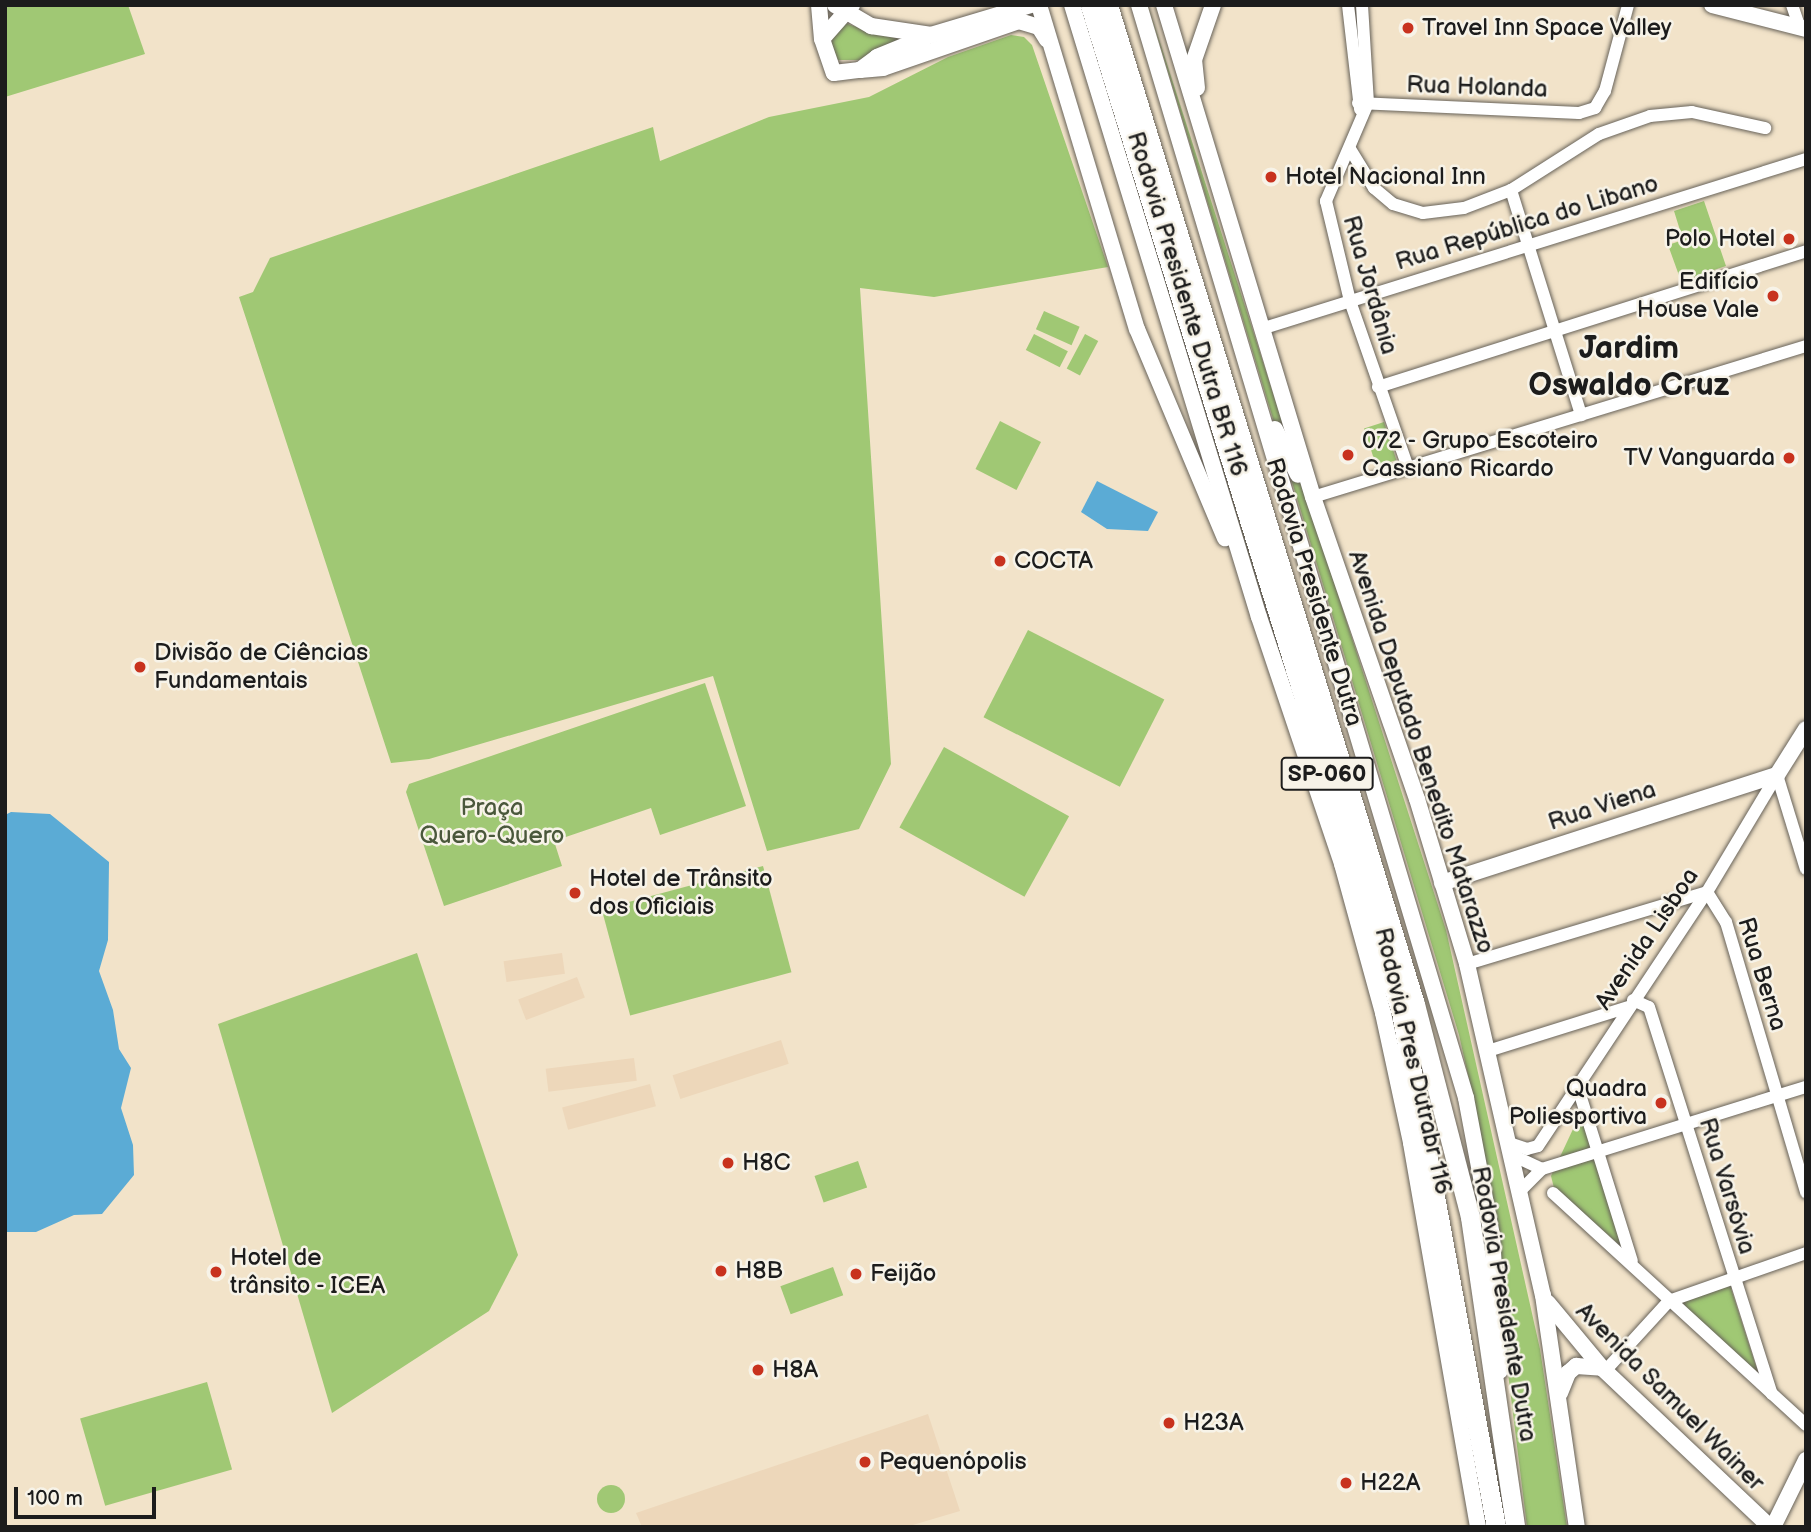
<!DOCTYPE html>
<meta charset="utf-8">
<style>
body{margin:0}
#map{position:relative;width:1811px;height:1532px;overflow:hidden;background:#f2e3c9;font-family:"Balsamiq Sans",sans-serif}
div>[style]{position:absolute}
.built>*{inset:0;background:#edd7ba;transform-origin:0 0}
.green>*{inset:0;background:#a0c874;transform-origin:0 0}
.round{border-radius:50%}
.water>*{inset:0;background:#5babd5}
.roads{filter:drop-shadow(0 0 2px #676259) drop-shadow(0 0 2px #676259)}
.minor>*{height:12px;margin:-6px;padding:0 6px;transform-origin:6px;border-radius:6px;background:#fff}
.major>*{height:16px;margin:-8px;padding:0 8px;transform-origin:8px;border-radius:8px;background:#fff}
.highway>*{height:19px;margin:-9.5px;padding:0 9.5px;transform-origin:9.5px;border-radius:9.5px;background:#fff}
.dots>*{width:19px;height:19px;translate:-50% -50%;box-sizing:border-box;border:4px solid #f7f3e8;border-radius:50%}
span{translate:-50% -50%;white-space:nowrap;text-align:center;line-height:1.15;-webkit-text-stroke:5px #f7f3e8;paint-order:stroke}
.shield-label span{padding:2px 5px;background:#f7f3e8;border:2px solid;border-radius:5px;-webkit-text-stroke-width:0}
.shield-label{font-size:23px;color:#1c1c1c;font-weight:700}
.poi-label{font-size:24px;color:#1c1c1c}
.left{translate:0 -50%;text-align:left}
.right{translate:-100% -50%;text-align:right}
.street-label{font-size:24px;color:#1c1c1c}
.park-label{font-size:24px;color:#4a583b}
.district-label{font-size:32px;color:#1c1c1c;font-weight:700}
.frame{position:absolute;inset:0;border:7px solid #1c1c1c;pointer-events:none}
.scale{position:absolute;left:14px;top:1487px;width:142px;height:32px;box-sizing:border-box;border:4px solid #1c1c1c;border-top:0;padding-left:9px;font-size:21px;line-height:24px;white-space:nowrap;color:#1c1c1c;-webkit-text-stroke:5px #f7f3e8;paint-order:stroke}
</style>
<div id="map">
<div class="built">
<i style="left:562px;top:953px;width:21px;height:59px;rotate:82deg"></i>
<i style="left:577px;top:977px;width:22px;height:63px;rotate:69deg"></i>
<i style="left:781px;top:1040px;width:25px;height:114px;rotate:72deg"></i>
<i style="left:634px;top:1058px;width:23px;height:89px;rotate:83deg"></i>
<i style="left:650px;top:1084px;width:23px;height:91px;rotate:75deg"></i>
<i style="clip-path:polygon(928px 1414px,960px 1511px,906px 1527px,642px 1527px,636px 1513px)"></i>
</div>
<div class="green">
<i style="clip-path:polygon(5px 5px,128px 5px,145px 54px,5px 97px)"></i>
<i style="clip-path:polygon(1148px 5px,1446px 930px,1540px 1349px,1567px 1527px,1527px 1527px,1475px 1106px,1459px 1035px)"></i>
<i style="clip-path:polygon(845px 23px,871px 32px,908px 38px,859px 60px,838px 60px,831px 55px,832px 40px)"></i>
<i style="clip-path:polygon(1011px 35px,1024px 37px,1032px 45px,1108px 267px,934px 297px,860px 288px,891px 764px,859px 829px,767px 851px,713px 676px,429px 759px,391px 763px,239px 297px,253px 292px,270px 258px,653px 127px,660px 161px,769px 117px,869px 97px,948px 57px)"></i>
<i style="clip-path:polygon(1704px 201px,1726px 266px,1681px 281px,1668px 245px,1683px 240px,1674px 211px)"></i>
<i style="left:1044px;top:311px;width:39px;height:20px;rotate:24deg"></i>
<i style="left:1034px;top:334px;width:38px;height:18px;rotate:27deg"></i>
<i style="left:1085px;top:334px;width:15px;height:39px;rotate:28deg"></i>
<i style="left:1000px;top:421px;width:46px;height:54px;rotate:27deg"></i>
<i style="left:1384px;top:422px;width:40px;height:21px;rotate:72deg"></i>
<i style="left:1028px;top:630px;width:153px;height:98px;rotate:27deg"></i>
<i style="clip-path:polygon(705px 683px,746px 806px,660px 835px,651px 808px,554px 841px,562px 866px,444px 906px,406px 792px,409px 784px)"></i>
<i style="left:944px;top:747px;width:143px;height:92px;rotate:29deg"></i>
<i style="left:763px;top:866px;width:110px;height:167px;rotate:75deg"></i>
<i style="clip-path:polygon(417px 953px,518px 1255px,489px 1311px,332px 1413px,218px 1024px)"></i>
<i style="clip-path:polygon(1581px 1112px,1622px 1247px,1554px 1188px,1551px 1176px)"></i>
<i style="left:858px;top:1161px;width:28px;height:46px;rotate:71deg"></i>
<i style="left:833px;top:1267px;width:30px;height:56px;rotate:70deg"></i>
<i style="clip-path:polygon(1728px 1279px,1760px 1379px,1674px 1304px)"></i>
<i style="left:207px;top:1382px;width:91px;height:132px;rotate:74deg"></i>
<i class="round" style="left:597px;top:1485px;width:28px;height:28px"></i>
</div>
<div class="water">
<i style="clip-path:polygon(1097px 481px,1158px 512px,1148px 531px,1107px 529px,1081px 512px)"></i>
<i style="clip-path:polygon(11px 812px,50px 814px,109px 862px,108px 940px,99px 971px,113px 1010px,119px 1049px,131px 1068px,121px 1108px,133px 1145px,134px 1175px,102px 1214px,74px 1215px,36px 1232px,5px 1232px,5px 815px)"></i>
</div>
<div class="roads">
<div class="minor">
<i style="left:1348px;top:5px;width:105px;rotate:83.4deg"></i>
<i style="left:1362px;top:5px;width:98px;rotate:86.5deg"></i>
<i style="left:1368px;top:103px;width:107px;rotate:113.2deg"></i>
<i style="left:1326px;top:201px;width:103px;rotate:76.5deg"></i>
<i style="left:1350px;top:301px;width:177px;rotate:70.8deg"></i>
<i style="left:1792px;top:5px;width:24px;rotate:71deg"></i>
<i style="left:1358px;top:103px;width:221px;rotate:2.6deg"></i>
<i style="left:1579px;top:113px;width:17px;rotate:-17deg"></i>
<i style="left:1595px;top:108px;width:20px;rotate:-60deg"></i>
<i style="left:1605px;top:91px;width:89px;rotate:-75deg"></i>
<i style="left:1350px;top:149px;width:46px;rotate:58.4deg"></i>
<i style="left:1374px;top:188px;width:25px;rotate:40deg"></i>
<i style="left:1393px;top:204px;width:31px;rotate:17deg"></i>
<i style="left:1423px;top:213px;width:41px;rotate:-7deg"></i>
<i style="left:1464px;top:208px;width:50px;rotate:-21deg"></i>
<i style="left:1511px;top:190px;width:104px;rotate:-32.5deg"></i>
<i style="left:1599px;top:134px;width:54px;rotate:-19.4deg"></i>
<i style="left:1650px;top:116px;width:42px;rotate:-5.4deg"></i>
<i style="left:1692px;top:112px;width:75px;rotate:12.4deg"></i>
<i style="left:1511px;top:190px;width:236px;rotate:72.7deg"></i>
<i style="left:1261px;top:329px;width:571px;rotate:-17.32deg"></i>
<i style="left:1378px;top:387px;width:449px;rotate:-17.6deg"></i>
<i style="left:1313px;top:497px;width:516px;rotate:-17.03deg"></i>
<i style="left:1777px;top:775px;width:98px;rotate:72.9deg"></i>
<i style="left:1467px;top:964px;width:251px;rotate:-16.7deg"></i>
<i style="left:1707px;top:892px;width:36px;rotate:58deg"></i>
<i style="left:1726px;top:922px;width:282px;rotate:73.5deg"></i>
<i style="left:1633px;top:1000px;width:17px;rotate:24deg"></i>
<i style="left:1649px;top:1007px;width:406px;rotate:72.4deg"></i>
<i style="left:1488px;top:1051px;width:147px;rotate:-17.4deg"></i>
<i style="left:1578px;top:1088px;width:181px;rotate:72.7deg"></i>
<i style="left:1509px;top:1143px;width:19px;rotate:18deg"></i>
<i style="left:1527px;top:1149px;width:11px;rotate:-15deg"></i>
<i style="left:1538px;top:1146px;width:305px;rotate:-56.4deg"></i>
<i style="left:1707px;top:892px;width:136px;rotate:-59.1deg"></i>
<i style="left:1512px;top:1155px;width:33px;rotate:25deg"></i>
<i style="left:1521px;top:1190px;width:30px;rotate:-45deg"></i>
<i style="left:1542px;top:1169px;width:276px;rotate:-17.3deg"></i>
<i style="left:1553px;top:1193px;width:343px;rotate:42.5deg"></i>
<i style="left:1605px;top:1371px;width:95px;rotate:-47.6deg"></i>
<i style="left:1669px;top:1301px;width:145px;rotate:-19.3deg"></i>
</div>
<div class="major">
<i style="left:819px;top:5px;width:34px;rotate:85deg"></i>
<i style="left:835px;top:5px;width:42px;rotate:30.3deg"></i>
<i style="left:871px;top:26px;width:61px;rotate:8.5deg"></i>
<i style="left:931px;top:35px;width:104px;rotate:-16.7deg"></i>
<i style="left:852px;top:5px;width:45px;rotate:131.4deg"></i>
<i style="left:822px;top:39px;width:36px;rotate:71deg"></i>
<i style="left:834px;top:73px;width:26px;rotate:-7deg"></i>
<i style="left:860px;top:70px;width:21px;rotate:-37deg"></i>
<i style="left:877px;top:57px;width:53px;rotate:-22.2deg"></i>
<i style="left:1039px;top:5px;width:338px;rotate:73.2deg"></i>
<i style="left:1137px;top:329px;width:227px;rotate:67.2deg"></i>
<i style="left:1072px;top:5px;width:640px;rotate:73.01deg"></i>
<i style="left:1259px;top:617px;width:261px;rotate:71.4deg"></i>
<i style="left:1342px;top:864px;width:155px;rotate:74.6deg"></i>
<i style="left:1383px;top:1013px;width:133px;rotate:77.8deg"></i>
<i style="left:1411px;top:1143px;width:390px;rotate:80.1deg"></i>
<i style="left:1139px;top:5px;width:1141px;rotate:73.34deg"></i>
<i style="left:1466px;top:1098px;width:139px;rotate:79.3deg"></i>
<i style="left:1492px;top:1235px;width:136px;rotate:86.6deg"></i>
<i style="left:1164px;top:5px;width:514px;rotate:73.15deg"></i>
<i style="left:1313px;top:497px;width:319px;rotate:71deg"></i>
<i style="left:1417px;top:799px;width:172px;rotate:73.1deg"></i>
<i style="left:1467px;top:964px;width:340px;rotate:77.1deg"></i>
<i style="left:1543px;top:1295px;width:234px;rotate:81.7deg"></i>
<i style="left:1712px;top:5px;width:97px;rotate:14.3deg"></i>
<i style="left:860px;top:70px;width:23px;rotate:-5deg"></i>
<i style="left:883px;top:68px;width:144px;rotate:-19.1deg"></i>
<i style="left:1019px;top:21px;width:21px;rotate:17deg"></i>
<i style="left:1039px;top:27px;width:15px;rotate:58deg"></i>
<i style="left:1197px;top:88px;width:28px;rotate:-96deg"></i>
<i style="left:1194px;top:60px;width:58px;rotate:-70.9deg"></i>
<i style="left:1275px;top:429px;width:51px;rotate:63.4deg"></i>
<i style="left:1442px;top:883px;width:352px;rotate:-17.9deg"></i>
<i style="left:1777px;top:775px;width:54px;rotate:-57.8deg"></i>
<i style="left:1548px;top:1303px;width:85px;rotate:50.3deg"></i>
<i style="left:1602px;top:1368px;width:231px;rotate:43.4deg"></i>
<i style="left:1560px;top:1393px;width:22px;rotate:-68deg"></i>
<i style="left:1568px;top:1373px;width:11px;rotate:-41deg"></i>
<i style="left:1576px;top:1366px;width:26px;rotate:4deg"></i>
<i style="left:1773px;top:1527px;width:75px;rotate:-63.8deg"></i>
</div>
<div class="highway">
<i style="left:1090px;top:5px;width:1054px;rotate:72.84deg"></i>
<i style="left:1401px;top:1012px;width:524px;rotate:79.55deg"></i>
<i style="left:1108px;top:5px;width:1045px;rotate:72.92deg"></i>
<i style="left:1415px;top:1004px;width:220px;rotate:75.5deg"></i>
<i style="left:1470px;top:1217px;width:313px;rotate:81.7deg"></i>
</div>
</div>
<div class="dots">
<i style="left:1408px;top:28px;background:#c8321e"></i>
<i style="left:1271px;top:177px;background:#c8321e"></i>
<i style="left:1789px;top:239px;background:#c8321e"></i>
<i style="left:1773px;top:296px;background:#c8321e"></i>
<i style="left:1348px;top:455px;background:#c8321e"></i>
<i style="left:1789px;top:458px;background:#c8321e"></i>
<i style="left:1000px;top:561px;background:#c8321e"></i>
<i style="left:140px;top:667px;background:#c8321e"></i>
<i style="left:575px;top:893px;background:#c8321e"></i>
<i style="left:1661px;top:1103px;background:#c8321e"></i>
<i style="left:728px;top:1163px;background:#c8321e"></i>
<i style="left:721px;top:1271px;background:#c8321e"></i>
<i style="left:216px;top:1272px;background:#c8321e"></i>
<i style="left:856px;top:1274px;background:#c8321e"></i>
<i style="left:758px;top:1370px;background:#c8321e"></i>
<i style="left:1169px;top:1423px;background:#c8321e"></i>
<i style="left:865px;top:1462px;background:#c8321e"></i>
<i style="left:1346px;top:1483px;background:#c8321e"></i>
</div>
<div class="shield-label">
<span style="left:1327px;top:774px">SP-060</span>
</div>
<div class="poi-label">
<span class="left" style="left:1422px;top:28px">Travel Inn Space Valley</span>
<span class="left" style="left:1285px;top:177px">Hotel Nacional Inn</span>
<span class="right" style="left:1775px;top:239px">Polo Hotel</span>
<span class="right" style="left:1759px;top:296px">Edifício<br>House Vale</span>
<span class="left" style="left:1362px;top:455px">072 - Grupo Escoteiro<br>Cassiano Ricardo</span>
<span class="right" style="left:1775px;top:458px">TV Vanguarda</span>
<span class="left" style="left:1014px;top:561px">COCTA</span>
<span class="left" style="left:154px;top:667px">Divisão de Ciências<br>Fundamentais</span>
<span class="left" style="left:589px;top:893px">Hotel de Trânsito<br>dos Oficiais</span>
<span class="right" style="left:1647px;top:1103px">Quadra<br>Poliesportiva</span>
<span class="left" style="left:742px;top:1163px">H8C</span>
<span class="left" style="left:230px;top:1272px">Hotel de<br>trânsito - ICEA</span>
<span class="left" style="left:735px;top:1271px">H8B</span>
<span class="left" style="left:870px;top:1274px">Feijão</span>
<span class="left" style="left:772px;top:1370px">H8A</span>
<span class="left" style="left:1183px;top:1423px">H23A</span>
<span class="left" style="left:879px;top:1462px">Pequenópolis</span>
<span class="left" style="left:1360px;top:1483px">H22A</span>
</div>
<div class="street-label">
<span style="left:1477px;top:87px;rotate:2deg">Rua Holanda</span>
<span style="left:1527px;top:223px;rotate:-17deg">Rua República do Libano</span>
<span style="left:1370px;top:285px;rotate:74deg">Rua Jordânia</span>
<span style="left:1187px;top:304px;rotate:73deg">Rodovia Presidente Dutra BR 116</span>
<span style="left:1314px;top:592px;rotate:73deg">Rodovia Presidente Dutra</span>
<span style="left:1421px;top:752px;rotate:72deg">Avenida Deputado Benedito Matarazzo</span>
<span style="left:1602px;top:806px;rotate:-18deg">Rua Viena</span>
<span style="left:1647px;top:939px;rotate:-56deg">Avenida Lisboa</span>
<span style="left:1762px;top:974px;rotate:73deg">Rua Berna</span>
<span style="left:1413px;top:1061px;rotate:77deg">Rodovia Pres Dutrabr 116</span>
<span style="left:1727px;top:1186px;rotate:73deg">Rua Varsóvia</span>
<span style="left:1504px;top:1304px;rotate:80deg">Rodovia Presidente Dutra</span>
<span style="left:1670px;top:1397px;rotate:45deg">Avenida Samuel Wainer</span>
</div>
<div class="park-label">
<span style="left:492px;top:822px">Praça<br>Quero-Quero</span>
</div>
<div class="district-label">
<span style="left:1629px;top:368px">Jardim<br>Oswaldo Cruz</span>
</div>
<div class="frame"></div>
<div class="scale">100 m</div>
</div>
